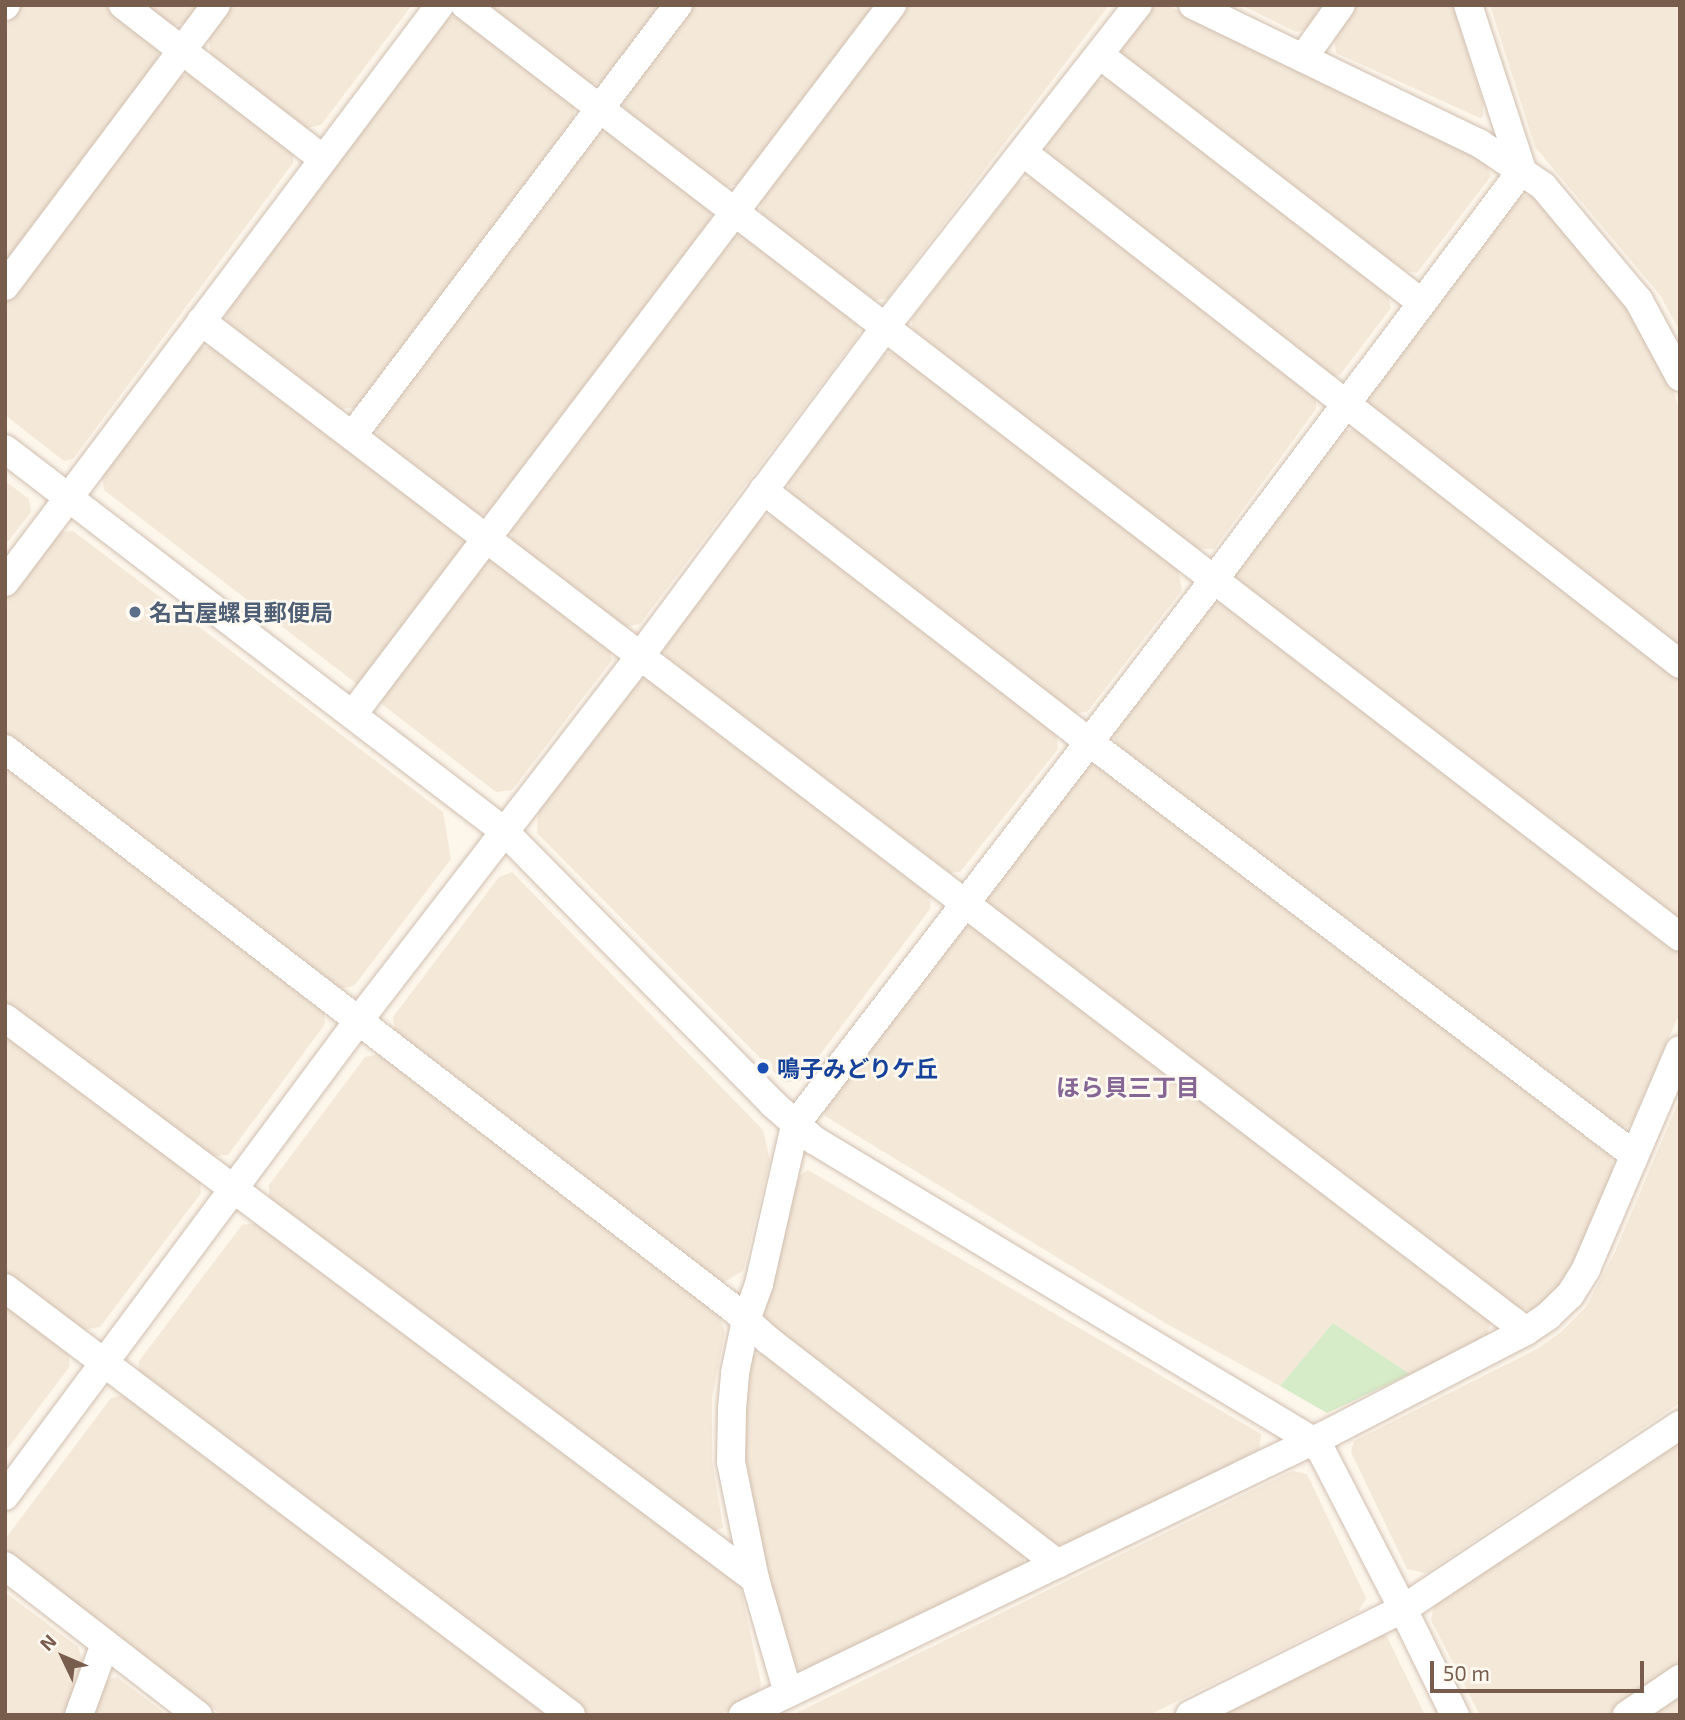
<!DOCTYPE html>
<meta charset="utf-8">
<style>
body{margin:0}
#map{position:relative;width:1685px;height:1720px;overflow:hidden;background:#fdf6eb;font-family:"Exo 2","Noto Sans JP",sans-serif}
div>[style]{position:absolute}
.residential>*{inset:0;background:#f4e8d9}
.green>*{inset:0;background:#d6ebc8}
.roads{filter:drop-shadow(0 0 2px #cfbeaf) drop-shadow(0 0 2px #cfbeaf)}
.minor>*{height:28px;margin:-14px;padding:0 14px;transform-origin:14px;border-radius:14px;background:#fff}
.dots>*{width:19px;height:19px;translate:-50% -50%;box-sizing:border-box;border:4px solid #fffaf1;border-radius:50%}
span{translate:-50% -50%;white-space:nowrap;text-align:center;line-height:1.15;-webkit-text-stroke:5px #fffaf1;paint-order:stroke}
.service-label{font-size:23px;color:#4e5e75;font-weight:700}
.left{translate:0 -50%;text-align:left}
.transit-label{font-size:23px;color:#164399;font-weight:700}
.neighbourhood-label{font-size:24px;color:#856694;font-weight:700}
.frame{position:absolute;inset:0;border:7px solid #785d4d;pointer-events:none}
.north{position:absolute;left:28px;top:1622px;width:70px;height:70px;-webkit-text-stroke:5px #fffaf1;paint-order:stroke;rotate:314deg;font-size:19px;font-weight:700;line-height:28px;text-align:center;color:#785d4d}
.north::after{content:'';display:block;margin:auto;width:24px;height:32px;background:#785d4d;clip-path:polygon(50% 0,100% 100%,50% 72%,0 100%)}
.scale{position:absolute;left:1430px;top:1661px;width:214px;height:32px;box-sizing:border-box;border:4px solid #785d4d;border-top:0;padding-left:9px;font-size:21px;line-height:24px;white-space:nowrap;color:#785d4d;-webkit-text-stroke:5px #fffaf1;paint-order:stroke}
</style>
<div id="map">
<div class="residential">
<i style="clip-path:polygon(22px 5px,103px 5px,157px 46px,158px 61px,5px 262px,5px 27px)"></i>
<i style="clip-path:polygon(143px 5px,201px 5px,188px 23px,170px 26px)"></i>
<i style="clip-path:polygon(232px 5px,412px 5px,321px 125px,307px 128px,211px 55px,208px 36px)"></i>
<i style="clip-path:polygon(486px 5px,661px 5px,602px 83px,589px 84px)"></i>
<i style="clip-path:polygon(693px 5px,876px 5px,740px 184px,724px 187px,625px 112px,622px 98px)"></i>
<i style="clip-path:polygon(909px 5px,1109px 5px,887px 299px,874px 300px,761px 216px,760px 201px)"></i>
<i style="clip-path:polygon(1155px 5px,1167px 5px,1485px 158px,1491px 176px,1417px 273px,1405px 271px,1122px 56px,1121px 45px,1149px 7px)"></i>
<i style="clip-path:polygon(1241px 5px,1327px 5px,1311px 28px,1296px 32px)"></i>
<i style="clip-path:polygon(1356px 5px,1453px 5px,1483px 102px,1483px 116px,1480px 118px,1336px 53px,1334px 39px)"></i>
<i style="clip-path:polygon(1490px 5px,1680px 5px,1680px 332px,1660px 295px,1535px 147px)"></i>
<i style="clip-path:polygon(457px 16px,574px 104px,574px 119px,356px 408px,339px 409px,227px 325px,226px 307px,441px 20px)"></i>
<i style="clip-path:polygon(194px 73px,293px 150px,293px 163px,73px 459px,64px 461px,5px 415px,5px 304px,178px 77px)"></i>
<i style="clip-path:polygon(1108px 78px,1388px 295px,1391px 308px,1340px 375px,1331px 377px,1047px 155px,1047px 143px,1094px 81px)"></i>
<i style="clip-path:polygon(611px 132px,711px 208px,711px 221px,491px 513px,476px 515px,377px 439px,376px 423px,596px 133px)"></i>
<i style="clip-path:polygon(1032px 177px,1316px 399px,1316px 409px,1214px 549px,1195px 549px,913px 330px,911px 319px,1018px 182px)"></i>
<i style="clip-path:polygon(1533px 195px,1629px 308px,1667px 369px,1680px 412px,1680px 651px,1371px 413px,1366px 394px,1515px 197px)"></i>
<i style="clip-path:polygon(745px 235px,857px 321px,859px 335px,640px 624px,624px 627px,513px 543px,510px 528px,730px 237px)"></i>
<i style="clip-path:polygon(197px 347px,212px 347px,465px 536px,468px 550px,368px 682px,357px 684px,104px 490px,102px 477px)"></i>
<i style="clip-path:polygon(898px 352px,1178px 568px,1182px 590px,1087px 712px,1073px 713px,790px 496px,787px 481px,886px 353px)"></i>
<i style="clip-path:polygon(1355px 429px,1680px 678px,1680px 921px,1235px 583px,1236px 567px,1338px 432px)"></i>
<i style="clip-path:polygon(5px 481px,29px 499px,31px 512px,5px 545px)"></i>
<i style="clip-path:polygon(774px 515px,1056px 731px,1058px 749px,960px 872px,950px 873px,666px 658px,664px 645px,760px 518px)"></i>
<i style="clip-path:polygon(73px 531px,443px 812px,451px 859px,354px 986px,338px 989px,5px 734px,5px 601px,58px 532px)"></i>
<i style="clip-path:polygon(495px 560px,610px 647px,612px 660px,512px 790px,496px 792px,383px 705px,380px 692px,479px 561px)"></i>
<i style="clip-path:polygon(1221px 602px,1680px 951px,1680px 1012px,1631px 1125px,1618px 1129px,1118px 748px,1112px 731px,1203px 608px)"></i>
<i style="clip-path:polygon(653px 679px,931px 892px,930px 909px,800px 1081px,784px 1082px,537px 833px,538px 812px,639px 680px)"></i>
<i style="clip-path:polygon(1101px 764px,1609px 1150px,1614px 1169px,1583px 1244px,1562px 1281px,1539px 1310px,1517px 1309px,989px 907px,986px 890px,1081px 767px)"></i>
<i style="clip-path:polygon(5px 765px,324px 1009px,325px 1024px,228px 1155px,213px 1156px,5px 1002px)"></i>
<i style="clip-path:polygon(512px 872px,763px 1130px,770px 1160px,743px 1271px,721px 1284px,395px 1034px,393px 1017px,499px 877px)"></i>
<i style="clip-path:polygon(972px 926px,1491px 1318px,1487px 1338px,1410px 1374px,1333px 1323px,1280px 1386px,1165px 1323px,825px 1116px,823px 1105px,956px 929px)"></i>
<i style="clip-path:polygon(5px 1032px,200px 1177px,201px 1193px,100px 1327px,83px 1330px,5px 1272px)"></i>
<i style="clip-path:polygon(383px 1053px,718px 1311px,725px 1332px,712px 1398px,712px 1459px,723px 1528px,714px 1531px,269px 1202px,269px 1185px,365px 1057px)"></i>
<i style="clip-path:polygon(1680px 1098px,1680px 1403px,1426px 1573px,1407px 1569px,1351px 1452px,1354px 1441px,1537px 1349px,1561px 1332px,1586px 1307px,1615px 1252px)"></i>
<i style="clip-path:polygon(808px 1170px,1261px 1434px,1259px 1450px,1072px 1544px,1054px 1545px,765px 1323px,761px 1306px,794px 1180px)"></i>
<i style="clip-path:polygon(255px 1223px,740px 1584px,761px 1684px,757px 1696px,719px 1715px,590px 1715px,139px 1376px,139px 1361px,242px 1225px)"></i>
<i style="clip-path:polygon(5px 1305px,68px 1352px,70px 1366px,5px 1452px)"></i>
<i style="clip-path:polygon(764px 1351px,1024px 1553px,1024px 1569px,807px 1671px,791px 1666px,750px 1506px,743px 1443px,742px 1414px,751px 1356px)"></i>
<i style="clip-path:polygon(126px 1394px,555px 1715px,221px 1715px,8px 1554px,6px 1538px,111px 1398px)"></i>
<i style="clip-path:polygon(1680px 1440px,1680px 1665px,1608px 1715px,1480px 1715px,1431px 1620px,1435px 1602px)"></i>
<i style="clip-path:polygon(1292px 1471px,1307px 1474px,1366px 1598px,1358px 1612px,1149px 1715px,792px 1715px)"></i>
<i style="clip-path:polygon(5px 1592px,78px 1647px,83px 1662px,64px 1715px,5px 1715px)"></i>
<i style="clip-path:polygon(1380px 1634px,1386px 1635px,1425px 1715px,1215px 1715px)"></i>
<i style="clip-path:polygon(117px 1677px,167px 1715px,92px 1715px,105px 1681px)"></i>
<i style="clip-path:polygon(1671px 1698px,1680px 1700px,1680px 1715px,1647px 1715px)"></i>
</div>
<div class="green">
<i style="clip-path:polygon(1333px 1323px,1410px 1374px,1327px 1413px,1280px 1386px)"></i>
</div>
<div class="roads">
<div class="minor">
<i style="left:123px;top:5px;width:251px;rotate:37.6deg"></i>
<i style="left:465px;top:5px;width:1531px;rotate:37.49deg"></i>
<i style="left:1193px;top:5px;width:318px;rotate:25.8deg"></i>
<i style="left:1479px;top:143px;width:77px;rotate:33.9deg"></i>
<i style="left:1543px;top:186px;width:150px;rotate:50.1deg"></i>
<i style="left:1639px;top:301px;width:86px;rotate:61.7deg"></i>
<i style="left:5px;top:6px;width:1px;rotate:-45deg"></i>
<i style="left:1100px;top:55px;width:406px;rotate:37.6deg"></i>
<i style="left:1303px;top:58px;width:65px;rotate:-54.4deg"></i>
<i style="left:1024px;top:153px;width:832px;rotate:37.92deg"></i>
<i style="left:5px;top:286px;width:351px;rotate:-53.1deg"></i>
<i style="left:201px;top:321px;width:1666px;rotate:37.32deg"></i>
<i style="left:353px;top:435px;width:539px;rotate:-52.92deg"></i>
<i style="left:5px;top:449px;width:628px;rotate:37.44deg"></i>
<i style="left:504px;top:831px;width:383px;rotate:45.4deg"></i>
<i style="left:773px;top:1104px;width:55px;rotate:41.3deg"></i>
<i style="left:814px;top:1140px;width:583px;rotate:31.1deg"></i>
<i style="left:1313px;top:1441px;width:14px;rotate:51deg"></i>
<i style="left:1322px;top:1452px;width:177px;rotate:62.7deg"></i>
<i style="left:1403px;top:1609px;width:118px;rotate:63.9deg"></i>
<i style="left:763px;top:490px;width:396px;rotate:37.7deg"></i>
<i style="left:1076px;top:732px;width:700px;rotate:37.16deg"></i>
<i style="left:5px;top:582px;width:723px;rotate:-52.99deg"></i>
<i style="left:353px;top:714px;width:891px;rotate:-52.76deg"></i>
<i style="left:5px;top:749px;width:921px;rotate:37.54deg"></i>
<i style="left:735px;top:1310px;width:45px;rotate:42.3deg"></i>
<i style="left:768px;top:1340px;width:366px;rotate:37.7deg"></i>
<i style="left:5px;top:1018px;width:937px;rotate:36.8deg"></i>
<i style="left:5px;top:1288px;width:709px;rotate:37.03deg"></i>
<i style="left:5px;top:1496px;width:593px;rotate:-53.36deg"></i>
<i style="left:359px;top:1020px;width:461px;rotate:-52.3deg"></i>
<i style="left:641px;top:655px;width:410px;rotate:-53.3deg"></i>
<i style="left:886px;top:326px;width:408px;rotate:-51.9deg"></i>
<i style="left:5px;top:1566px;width:244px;rotate:37.7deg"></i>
<i style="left:788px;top:1693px;width:119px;rotate:-106.1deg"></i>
<i style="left:755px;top:1579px;width:119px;rotate:-101.6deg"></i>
<i style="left:731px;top:1462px;width:53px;rotate:-88.9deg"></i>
<i style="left:732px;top:1409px;width:36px;rotate:-85deg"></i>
<i style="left:735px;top:1373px;width:54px;rotate:-78.3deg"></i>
<i style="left:746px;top:1320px;width:38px;rotate:-70deg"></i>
<i style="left:759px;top:1284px;width:163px;rotate:-77.2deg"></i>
<i style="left:795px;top:1125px;width:686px;rotate:-52.46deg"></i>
<i style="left:1213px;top:581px;width:514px;rotate:-53.06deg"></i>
<i style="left:1522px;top:170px;width:174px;rotate:-108.1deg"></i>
<i style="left:79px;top:1715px;width:76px;rotate:-69.9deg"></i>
<i style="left:743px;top:1715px;width:653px;rotate:-25.7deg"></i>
<i style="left:1331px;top:1432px;width:220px;rotate:-27.4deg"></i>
<i style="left:1526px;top:1331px;width:27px;rotate:-34deg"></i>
<i style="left:1548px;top:1316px;width:30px;rotate:-44deg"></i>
<i style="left:1570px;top:1295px;width:31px;rotate:-58deg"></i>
<i style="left:1586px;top:1269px;width:238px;rotate:-66.8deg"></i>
<i style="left:1190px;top:1715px;width:238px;rotate:-26.5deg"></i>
<i style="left:1403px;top:1609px;width:333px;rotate:-33.6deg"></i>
<i style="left:1627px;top:1715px;width:64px;rotate:-34.2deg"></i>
</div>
</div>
<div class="dots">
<i style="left:135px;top:612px;background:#5c6f8a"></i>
<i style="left:763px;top:1068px;background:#1a4fb4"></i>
</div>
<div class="service-label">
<span class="left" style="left:149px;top:612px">名古屋螺貝郵便局</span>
</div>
<div class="transit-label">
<span class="left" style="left:777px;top:1068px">鳴子みどりケ丘</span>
</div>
<div class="neighbourhood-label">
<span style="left:1128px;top:1087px">ほら貝三丁目</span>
</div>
<div class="frame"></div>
<div class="north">N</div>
<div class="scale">50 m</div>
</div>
